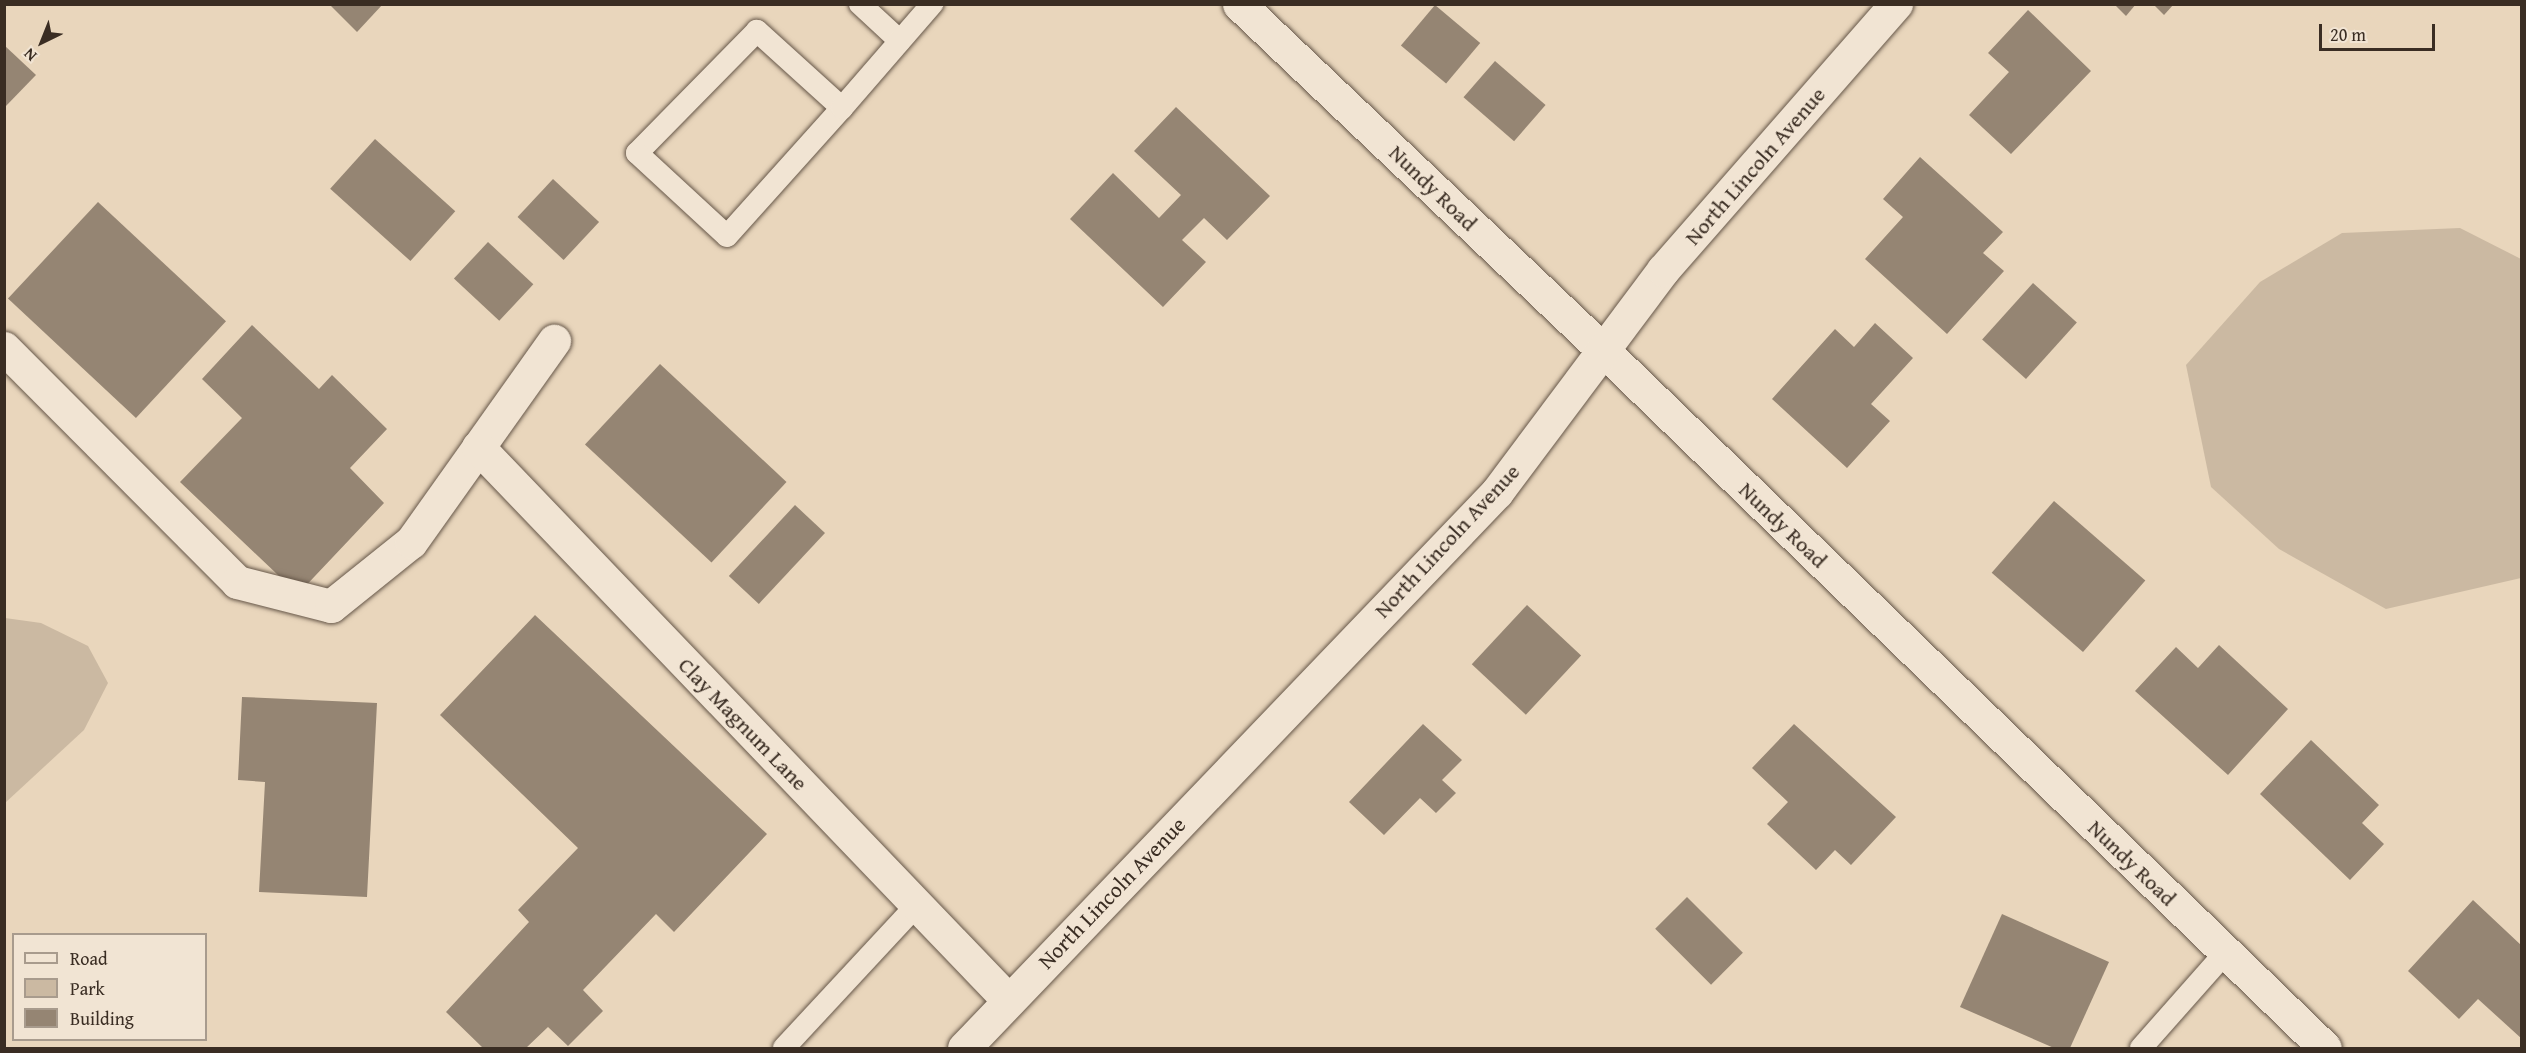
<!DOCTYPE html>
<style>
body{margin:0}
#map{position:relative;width:2526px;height:1053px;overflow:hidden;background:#e9d6bc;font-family:"Gentium Book Plus",serif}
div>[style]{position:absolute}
.green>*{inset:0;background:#cbb9a2}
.building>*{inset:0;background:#958573;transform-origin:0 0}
.roads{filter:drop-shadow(0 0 2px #665749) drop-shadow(0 0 2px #665749)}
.lane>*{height:22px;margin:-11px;padding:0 11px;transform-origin:11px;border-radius:11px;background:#f1e4d3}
.street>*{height:33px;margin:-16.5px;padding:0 16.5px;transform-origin:16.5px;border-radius:16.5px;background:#f1e4d3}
span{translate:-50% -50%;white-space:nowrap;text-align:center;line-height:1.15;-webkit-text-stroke:5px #f1e4d3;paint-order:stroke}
.street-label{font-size:22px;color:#3a2d23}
.frame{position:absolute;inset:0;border:6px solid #3a2d23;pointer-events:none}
.legend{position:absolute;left:12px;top:933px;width:195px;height:108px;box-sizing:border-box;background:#f1e4d3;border:2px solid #a89b8d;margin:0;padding:8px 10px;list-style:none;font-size:18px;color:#3a2d23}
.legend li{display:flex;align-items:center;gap:12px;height:30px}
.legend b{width:30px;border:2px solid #a89b8d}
.north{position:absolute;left:12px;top:12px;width:60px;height:60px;-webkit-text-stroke:4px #f1e4d3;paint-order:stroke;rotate:223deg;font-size:16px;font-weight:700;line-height:24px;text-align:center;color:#3a2d23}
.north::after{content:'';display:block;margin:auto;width:21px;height:27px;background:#3a2d23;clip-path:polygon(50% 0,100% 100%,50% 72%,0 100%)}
.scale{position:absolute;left:2319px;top:24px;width:116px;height:27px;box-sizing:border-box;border:3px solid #3a2d23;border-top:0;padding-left:8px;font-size:18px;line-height:21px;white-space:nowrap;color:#3a2d23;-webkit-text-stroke:4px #f1e4d3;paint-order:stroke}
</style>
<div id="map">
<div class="green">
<i style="clip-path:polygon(2460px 228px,2521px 259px,2521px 578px,2386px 609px,2279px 549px,2211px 487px,2186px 365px,2260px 282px,2342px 233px)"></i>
<i style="clip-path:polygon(5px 618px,41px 623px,88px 646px,108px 683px,84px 730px,5px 803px)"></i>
</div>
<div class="building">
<i style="clip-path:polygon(329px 4px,383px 4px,357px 32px)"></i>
<i style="clip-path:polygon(2114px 4px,2136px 4px,2126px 16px)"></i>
<i style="clip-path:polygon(2153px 4px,2174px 4px,2164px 15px)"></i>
<i style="left:1435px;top:5px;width:59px;height:53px;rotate:40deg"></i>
<i style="clip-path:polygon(2028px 10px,2091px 71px,2011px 154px,1969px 115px,2009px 72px,1988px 53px)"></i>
<i style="clip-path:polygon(4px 45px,36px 75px,4px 108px)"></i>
<i style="left:1495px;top:61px;width:67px;height:48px;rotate:41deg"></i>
<i style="clip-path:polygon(1176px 107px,1270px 196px,1227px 240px,1204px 218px,1182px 240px,1206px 262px,1163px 307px,1070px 219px,1113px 173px,1159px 218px,1181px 195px,1134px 151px)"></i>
<i style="left:375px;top:139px;width:108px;height:67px;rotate:42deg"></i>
<i style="clip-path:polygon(1920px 157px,2003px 232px,1983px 253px,2004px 271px,1947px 334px,1865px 259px,1903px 217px,1883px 199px)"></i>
<i style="left:553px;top:179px;width:63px;height:52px;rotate:43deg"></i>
<i style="left:98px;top:202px;width:175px;height:132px;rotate:43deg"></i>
<i style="left:488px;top:242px;width:62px;height:50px;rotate:43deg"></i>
<i style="left:2033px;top:283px;width:59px;height:76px;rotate:42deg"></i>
<i style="clip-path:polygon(1875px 323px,1913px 358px,1871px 404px,1890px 421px,1847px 468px,1772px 399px,1835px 329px,1854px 347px)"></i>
<i style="clip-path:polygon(252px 325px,319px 389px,332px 375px,387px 429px,350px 468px,384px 503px,298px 594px,180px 482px,242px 418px,202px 379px)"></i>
<i style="left:660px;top:364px;width:173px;height:110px;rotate:43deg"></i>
<i style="left:2054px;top:501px;width:121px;height:95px;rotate:41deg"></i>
<i style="left:795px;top:505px;width:41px;height:97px;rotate:43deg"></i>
<i style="left:1527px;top:605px;width:74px;height:81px;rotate:43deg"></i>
<i style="clip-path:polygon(535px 615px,767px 834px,674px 932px,656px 914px,583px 990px,603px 1011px,568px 1046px,548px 1027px,526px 1048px,483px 1048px,446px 1012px,529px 922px,518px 910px,578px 848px,440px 715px)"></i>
<i style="clip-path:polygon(2219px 645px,2288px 709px,2228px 775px,2135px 691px,2176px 647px,2198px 668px)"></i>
<i style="clip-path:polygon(242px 697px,377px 703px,367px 897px,259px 892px,265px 782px,238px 780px)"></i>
<i style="clip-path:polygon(1423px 724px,1462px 760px,1442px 780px,1456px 793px,1436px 813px,1420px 798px,1384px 835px,1349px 802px)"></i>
<i style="clip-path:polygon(1794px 724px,1896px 817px,1851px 865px,1835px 850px,1816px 870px,1767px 824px,1788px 802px,1752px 768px)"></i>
<i style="clip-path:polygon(2311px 740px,2379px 805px,2362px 823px,2384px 844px,2350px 880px,2260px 794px)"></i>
<i style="left:1687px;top:897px;width:79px;height:45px;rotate:45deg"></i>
<i style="clip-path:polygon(2473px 900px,2522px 946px,2522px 1039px,2478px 999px,2459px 1019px,2408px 971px)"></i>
<i style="clip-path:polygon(2002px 914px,2109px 962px,2070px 1048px,2054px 1048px,1960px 1007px)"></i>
</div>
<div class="roads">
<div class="lane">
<i style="left:860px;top:4px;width:54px;rotate:42.8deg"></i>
<i style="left:842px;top:108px;width:115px;rotate:-137.8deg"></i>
<i style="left:757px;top:31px;width:171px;rotate:134.5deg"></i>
<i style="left:637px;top:153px;width:122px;rotate:42.7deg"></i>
<i style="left:727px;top:236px;width:172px;rotate:-48.1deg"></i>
<i style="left:842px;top:108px;width:138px;rotate:-49.1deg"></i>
<i style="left:784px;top:1048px;width:195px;rotate:-47.1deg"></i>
<i style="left:2141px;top:1048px;width:127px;rotate:-48.5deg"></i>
</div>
<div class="street">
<i style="left:1239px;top:4px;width:505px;rotate:43.56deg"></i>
<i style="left:1605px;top:352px;width:1001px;rotate:44.03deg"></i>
<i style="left:4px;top:348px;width:330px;rotate:45.1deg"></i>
<i style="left:237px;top:582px;width:97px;rotate:14.3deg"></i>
<i style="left:331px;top:606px;width:102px;rotate:-38.7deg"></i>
<i style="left:411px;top:542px;width:247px;rotate:-54.6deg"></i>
<i style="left:478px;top:447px;width:767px;rotate:46.21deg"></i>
<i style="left:964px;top:1048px;width:770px;rotate:-46.21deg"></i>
<i style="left:1497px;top:492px;width:277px;rotate:-53.2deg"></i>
<i style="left:1663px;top:270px;width:354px;rotate:-48.8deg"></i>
</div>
</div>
<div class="street-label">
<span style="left:1755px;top:166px;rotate:-49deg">North Lincoln Avenue</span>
<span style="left:1433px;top:188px;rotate:44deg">Nundy Road</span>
<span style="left:1783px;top:525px;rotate:44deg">Nundy Road</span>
<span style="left:1447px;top:541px;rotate:-47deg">North Lincoln Avenue</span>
<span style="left:743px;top:724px;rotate:46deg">Clay Magnum Lane</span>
<span style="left:2132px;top:863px;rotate:44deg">Nundy Road</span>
<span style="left:1112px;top:893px;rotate:-46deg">North Lincoln Avenue</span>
</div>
<div class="frame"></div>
<ul class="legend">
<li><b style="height:8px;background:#f1e4d3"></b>Road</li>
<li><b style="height:16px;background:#cbb9a2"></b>Park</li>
<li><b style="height:16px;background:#958573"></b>Building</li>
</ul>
<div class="north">N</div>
<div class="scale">20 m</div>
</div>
